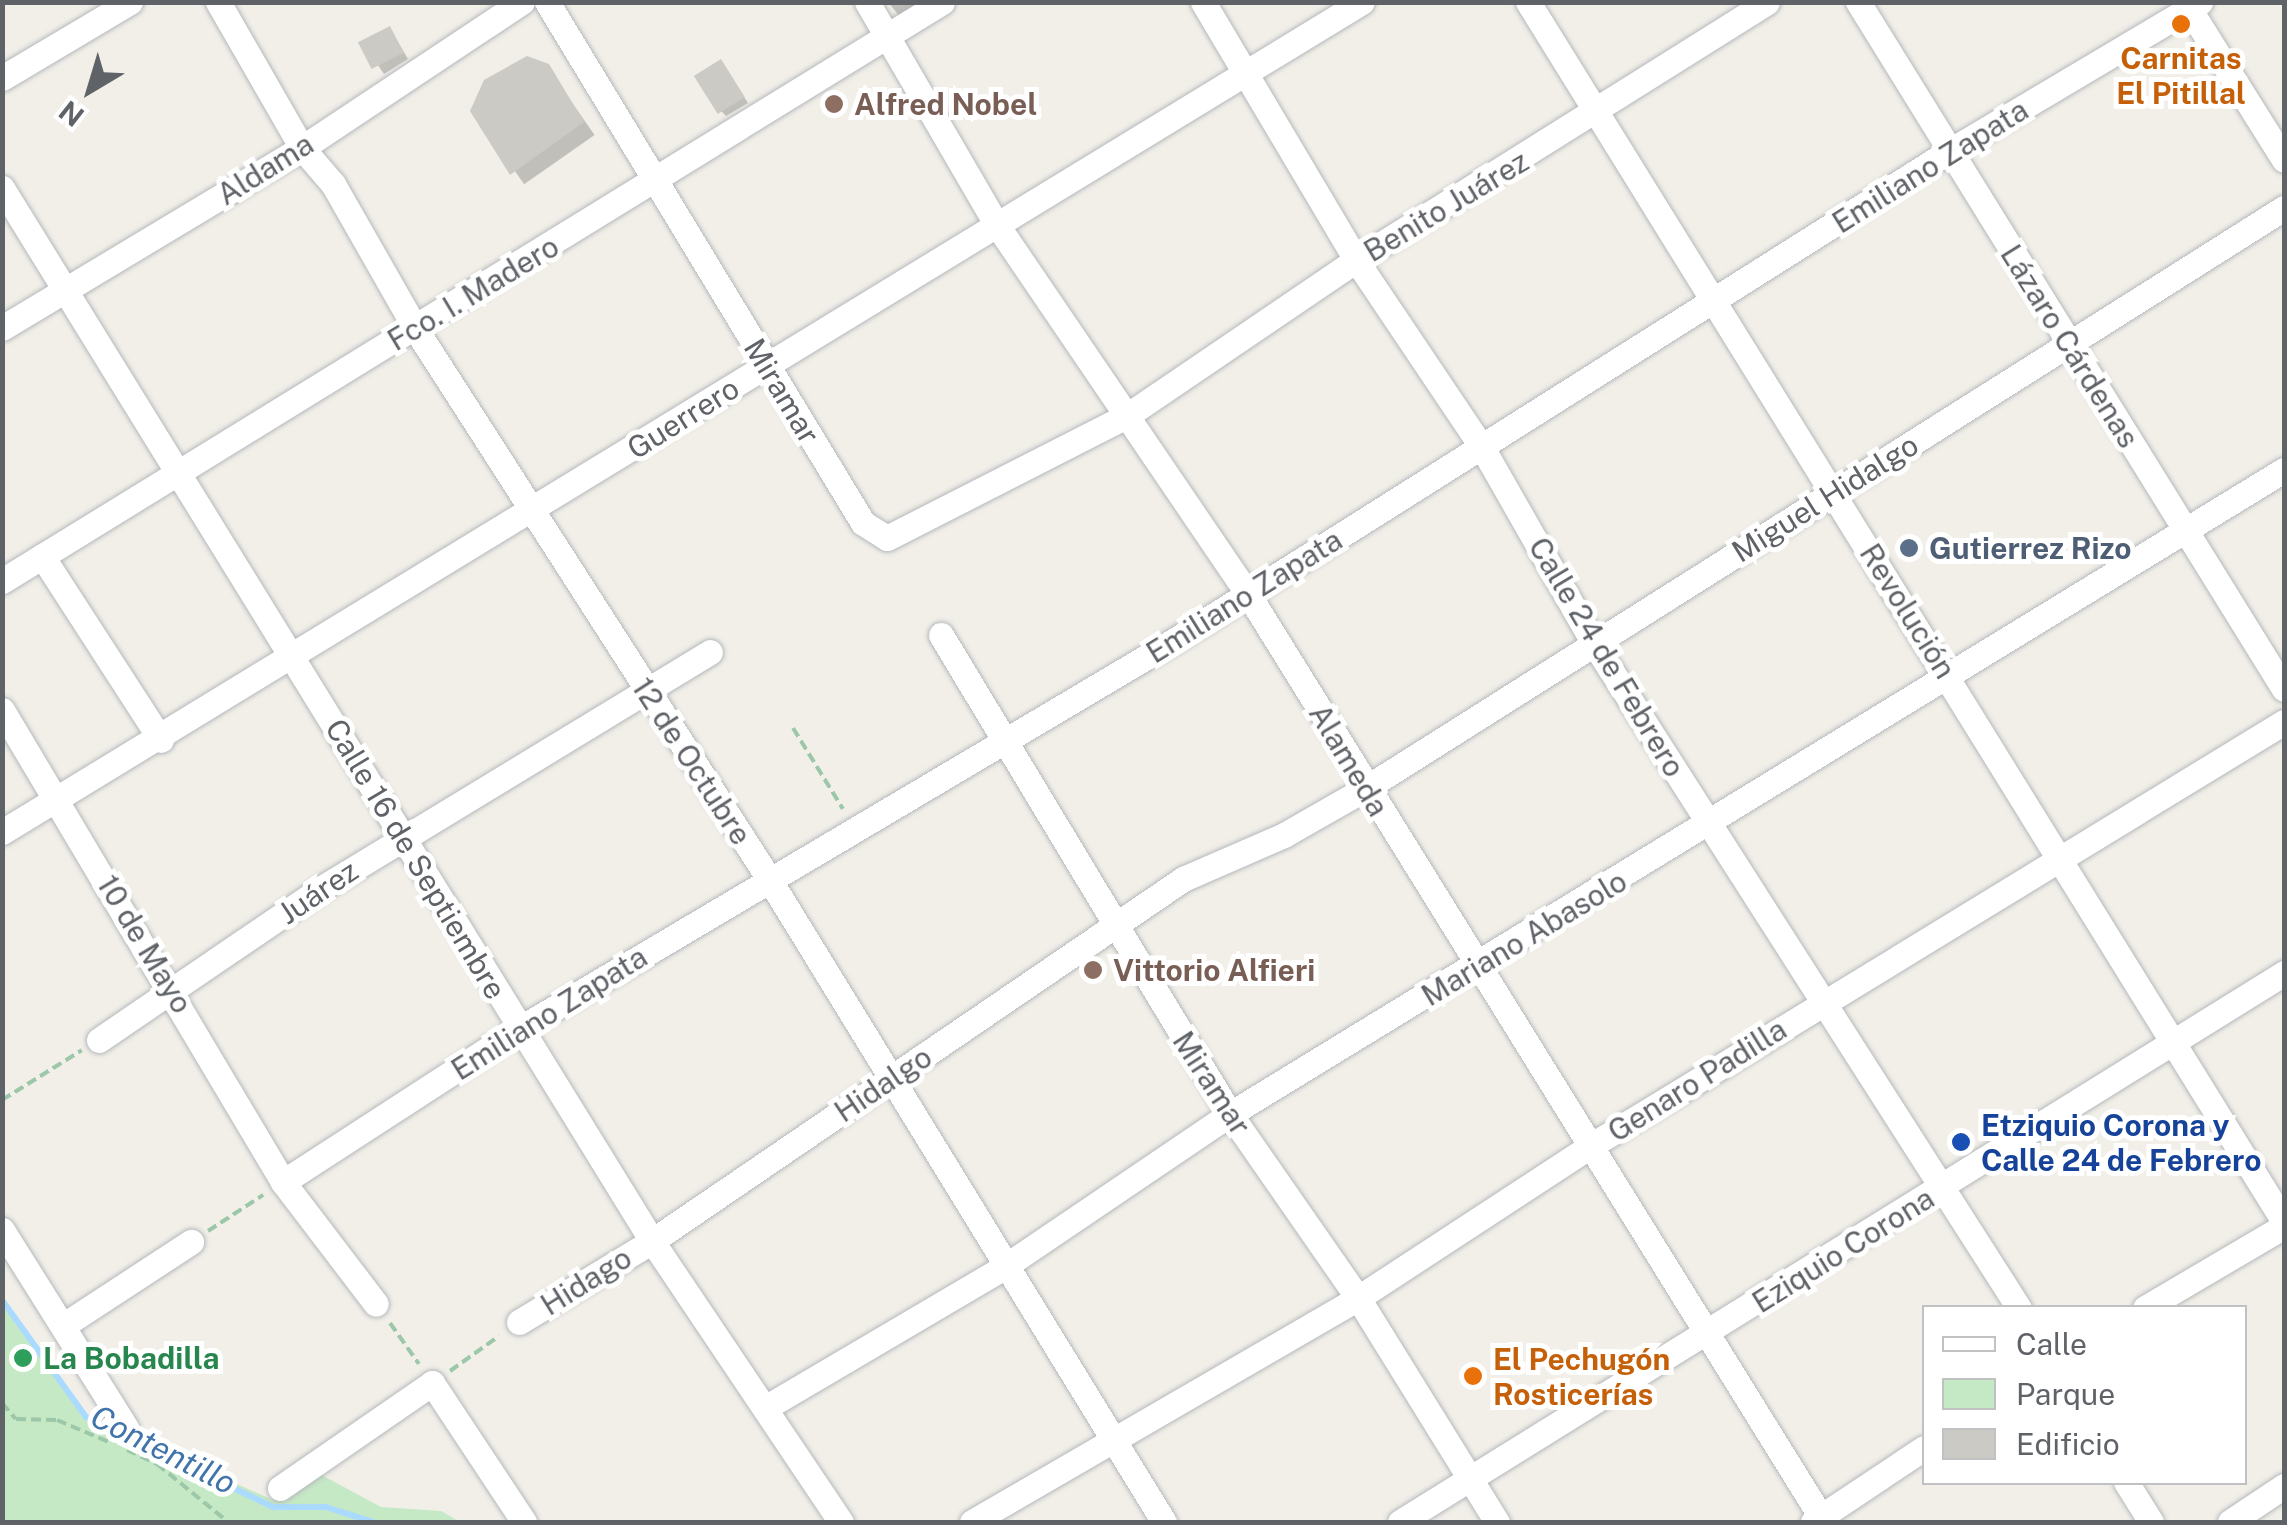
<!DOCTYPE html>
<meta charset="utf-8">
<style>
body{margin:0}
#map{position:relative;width:2287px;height:1525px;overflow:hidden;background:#f1efe8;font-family:"Public Sans",sans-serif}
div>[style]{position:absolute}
.green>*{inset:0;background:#c5e8c5}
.shadow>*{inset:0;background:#0003;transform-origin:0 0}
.stream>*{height:6px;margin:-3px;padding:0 3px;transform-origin:3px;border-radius:3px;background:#aadaff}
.building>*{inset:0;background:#cccac5;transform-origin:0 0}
.path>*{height:4px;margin-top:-2px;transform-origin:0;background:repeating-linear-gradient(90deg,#9cc7a9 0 10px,transparent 0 15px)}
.roads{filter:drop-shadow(0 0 2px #b5b8bc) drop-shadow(0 0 2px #b5b8bc)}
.minor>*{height:25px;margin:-12.5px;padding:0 12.5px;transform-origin:12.5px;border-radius:12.5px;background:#fff}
.dots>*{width:28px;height:28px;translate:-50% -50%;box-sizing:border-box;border:5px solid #fff;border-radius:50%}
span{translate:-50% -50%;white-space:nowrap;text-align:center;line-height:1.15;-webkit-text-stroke:10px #fff;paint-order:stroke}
.food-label{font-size:30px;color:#c56008;font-weight:700}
.left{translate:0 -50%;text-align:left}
.education-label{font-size:30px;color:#785e54;font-weight:700}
.street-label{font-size:30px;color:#5f6368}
.service-label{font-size:30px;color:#4e5e75;font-weight:700}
.transit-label{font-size:30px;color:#164399;font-weight:700}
.leisure-label{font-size:30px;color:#27864d;font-weight:700}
.water-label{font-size:32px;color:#4174aa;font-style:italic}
.frame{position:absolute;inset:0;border:5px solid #5f6368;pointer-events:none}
.legend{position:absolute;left:1922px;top:1305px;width:325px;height:180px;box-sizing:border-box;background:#fff;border:2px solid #bfc1c3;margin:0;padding:12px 18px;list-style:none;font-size:30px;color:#5f6368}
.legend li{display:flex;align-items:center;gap:20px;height:50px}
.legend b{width:50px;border:2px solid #bfc1c3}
.north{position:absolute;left:40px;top:40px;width:100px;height:100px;-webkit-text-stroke:8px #fff;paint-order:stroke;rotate:218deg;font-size:28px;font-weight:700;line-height:40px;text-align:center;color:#5f6368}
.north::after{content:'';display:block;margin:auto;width:35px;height:45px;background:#5f6368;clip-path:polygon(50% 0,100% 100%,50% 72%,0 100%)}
</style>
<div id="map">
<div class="green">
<i style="clip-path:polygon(2px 1300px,86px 1417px,273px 1500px,316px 1472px,381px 1507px,441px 1511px,460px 1522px,3px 1522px)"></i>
</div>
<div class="shadow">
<i style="clip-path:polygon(888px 2px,917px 2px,919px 5px,900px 17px)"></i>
<i style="clip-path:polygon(394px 35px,408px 59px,384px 74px,364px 45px)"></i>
<i style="left:547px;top:67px;width:83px;height:86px;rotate:55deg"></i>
<i style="clip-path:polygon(725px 68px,748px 103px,726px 116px,721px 111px)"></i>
</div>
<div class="stream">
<i style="left:2px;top:1300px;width:144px;rotate:54.3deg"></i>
<i style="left:86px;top:1417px;width:208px;rotate:25.7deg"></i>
<i style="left:273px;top:1507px;width:53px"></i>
<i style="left:326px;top:1507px;width:49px;rotate:17.7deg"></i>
</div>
<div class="building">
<i style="left:390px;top:26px;width:30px;height:36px;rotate:63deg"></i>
<i style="clip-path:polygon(527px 56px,549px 64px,584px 122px,510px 175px,470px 111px,484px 80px)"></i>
<i style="left:721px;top:59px;width:45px;height:32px;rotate:58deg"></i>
</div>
<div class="path">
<i style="left:793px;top:728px;width:95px;rotate:58.3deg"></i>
<i style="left:2px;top:1100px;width:94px;rotate:-32deg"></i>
<i style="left:208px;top:1231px;width:66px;rotate:-33.2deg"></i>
<i style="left:390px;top:1323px;width:50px;rotate:54.7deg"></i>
<i style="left:450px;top:1371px;width:60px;rotate:-35.5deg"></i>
<i style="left:2px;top:1403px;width:21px;rotate:49deg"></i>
<i style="left:16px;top:1419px;width:41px;rotate:1.4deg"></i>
<i style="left:57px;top:1420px;width:56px;rotate:22.9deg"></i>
<i style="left:127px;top:1450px;width:33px;rotate:25deg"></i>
<i style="left:157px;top:1464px;width:92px;rotate:39.2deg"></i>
</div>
<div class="roads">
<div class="minor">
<i style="left:218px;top:2px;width:168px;rotate:60.1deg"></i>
<i style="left:302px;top:148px;width:48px;rotate:49.3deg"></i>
<i style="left:333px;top:184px;width:166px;rotate:60.3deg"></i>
<i style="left:415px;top:328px;width:655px;rotate:57.28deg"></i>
<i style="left:769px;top:879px;width:755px;rotate:58.44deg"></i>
<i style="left:547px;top:2px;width:609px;rotate:58.76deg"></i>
<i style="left:863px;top:523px;width:28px;rotate:32deg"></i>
<i style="left:887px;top:538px;width:271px;rotate:-27deg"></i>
<i style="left:1128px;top:415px;width:276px;rotate:-34.2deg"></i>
<i style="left:1356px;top:260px;width:485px;rotate:-32.1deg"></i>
<i style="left:867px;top:2px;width:255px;rotate:59.8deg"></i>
<i style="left:995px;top:222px;width:450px;rotate:55.8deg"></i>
<i style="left:1248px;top:594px;width:1092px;rotate:58.17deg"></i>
<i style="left:1203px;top:2px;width:300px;rotate:59.3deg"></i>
<i style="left:1356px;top:260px;width:228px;rotate:56.1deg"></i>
<i style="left:1483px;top:449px;width:222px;rotate:60.3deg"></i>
<i style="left:1593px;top:642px;width:791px;rotate:57.4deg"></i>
<i style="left:1528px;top:2px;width:1435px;rotate:58.21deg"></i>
<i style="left:1858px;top:2px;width:808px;rotate:58.2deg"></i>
<i style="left:2185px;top:2px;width:186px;rotate:57.9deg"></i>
<i style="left:2px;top:78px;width:149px;rotate:-30.7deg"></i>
<i style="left:2px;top:188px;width:1237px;rotate:58.31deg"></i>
<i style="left:652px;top:1241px;width:339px;rotate:56.1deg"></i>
<i style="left:2px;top:328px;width:350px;rotate:-31deg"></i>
<i style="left:302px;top:148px;width:264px;rotate:-33.6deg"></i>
<i style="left:42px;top:556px;width:219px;rotate:57.1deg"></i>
<i style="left:2px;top:581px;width:1104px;rotate:-31.63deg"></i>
<i style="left:941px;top:635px;width:559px;rotate:58.9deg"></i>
<i style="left:1230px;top:1114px;width:224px;rotate:55.2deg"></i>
<i style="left:1358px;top:1298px;width:264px;rotate:58.2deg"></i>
<i style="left:2px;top:710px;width:549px;rotate:59.23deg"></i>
<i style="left:283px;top:1182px;width:153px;rotate:52.7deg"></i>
<i style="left:2px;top:832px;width:1593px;rotate:-31.4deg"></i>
<i style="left:99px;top:1040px;width:270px;rotate:-34.3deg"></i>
<i style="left:322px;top:888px;width:454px;rotate:-31.3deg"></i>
<i style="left:283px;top:1182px;width:281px;rotate:-33deg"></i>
<i style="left:519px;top:1029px;width:763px;rotate:-30.67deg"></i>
<i style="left:1175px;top:640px;width:918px;rotate:-32.27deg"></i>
<i style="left:1951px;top:150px;width:290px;rotate:-30.7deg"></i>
<i style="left:2px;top:1230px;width:234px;rotate:57.9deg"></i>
<i style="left:2145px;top:1308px;width:161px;rotate:-30.5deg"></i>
<i style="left:519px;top:1322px;width:156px;rotate:-31.3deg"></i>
<i style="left:652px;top:1241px;width:643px;rotate:-34.28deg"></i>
<i style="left:1183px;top:879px;width:110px;rotate:-23.5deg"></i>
<i style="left:1284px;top:835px;width:95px;rotate:-29.8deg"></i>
<i style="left:1366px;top:788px;width:1086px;rotate:-32.29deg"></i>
<i style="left:64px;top:1325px;width:152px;rotate:-33.2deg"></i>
<i style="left:765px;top:1408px;width:277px;rotate:-30.5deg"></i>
<i style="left:1004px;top:1267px;width:273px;rotate:-34.1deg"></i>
<i style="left:1230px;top:1114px;width:1235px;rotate:-31.43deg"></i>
<i style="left:2126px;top:1482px;width:47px;rotate:58deg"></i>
<i style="left:280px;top:1488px;width:185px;rotate:-34.6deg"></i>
<i style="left:432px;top:1383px;width:167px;rotate:56.5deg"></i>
<i style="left:972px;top:1522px;width:446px;rotate:-30.1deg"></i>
<i style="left:1358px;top:1298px;width:280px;rotate:-33.2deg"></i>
<i style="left:1592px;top:1145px;width:811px;rotate:-31.44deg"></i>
<i style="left:1400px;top:1522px;width:1041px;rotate:-31.84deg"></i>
<i style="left:1813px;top:1522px;width:133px;rotate:-33.7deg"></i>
<i style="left:2230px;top:1522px;width:65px;rotate:-33.7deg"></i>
</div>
</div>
<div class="dots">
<i style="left:2181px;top:24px;background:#e8710a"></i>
<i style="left:834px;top:104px;background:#8d6e63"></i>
<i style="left:1909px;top:548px;background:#5c6f8a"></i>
<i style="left:1093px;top:970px;background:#8d6e63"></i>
<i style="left:1961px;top:1142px;background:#1a4fb4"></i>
<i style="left:23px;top:1358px;background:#2e9e5b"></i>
<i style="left:1473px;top:1376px;background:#e8710a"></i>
</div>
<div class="food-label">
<span style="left:2181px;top:75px">Carnitas<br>El Pitillal</span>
<span class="left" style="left:1493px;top:1376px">El Pechugón<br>Rosticerías</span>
</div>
<div class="education-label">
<span class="left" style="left:854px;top:104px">Alfred Nobel</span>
<span class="left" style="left:1113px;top:970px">Vittorio Alfieri</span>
</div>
<div class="street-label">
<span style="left:1930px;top:166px;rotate:-32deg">Emiliano Zapata</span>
<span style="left:265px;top:169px;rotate:-32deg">Aldama</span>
<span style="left:1446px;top:206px;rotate:-31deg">Benito Juárez</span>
<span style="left:473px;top:293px;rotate:-31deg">Fco. I. Madero</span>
<span style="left:2070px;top:346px;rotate:58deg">Lázaro Cárdenas</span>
<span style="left:782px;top:391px;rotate:59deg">Miramar</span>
<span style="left:683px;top:418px;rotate:-32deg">Guerrero</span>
<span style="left:1825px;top:498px;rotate:-32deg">Miguel Hidalgo</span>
<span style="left:1244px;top:596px;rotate:-32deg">Emiliano Zapata</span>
<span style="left:1908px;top:611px;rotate:58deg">Revolución</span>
<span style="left:1607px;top:657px;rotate:59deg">Calle 24 de Febrero</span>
<span style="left:1349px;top:760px;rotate:59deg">Alameda</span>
<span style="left:692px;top:761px;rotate:57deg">12 de Octubre</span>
<span style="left:416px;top:859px;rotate:59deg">Calle 16 de Septiembre</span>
<span style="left:318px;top:892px;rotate:-34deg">Juárez</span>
<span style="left:1524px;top:938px;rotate:-31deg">Mariano Abasolo</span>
<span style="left:145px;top:944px;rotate:59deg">10 de Mayo</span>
<span style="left:549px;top:1013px;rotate:-32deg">Emiliano Zapata</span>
<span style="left:1697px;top:1080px;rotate:-32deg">Genaro Padilla</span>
<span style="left:1212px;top:1083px;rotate:57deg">Miramar</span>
<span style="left:883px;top:1084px;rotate:-34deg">Hidalgo</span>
<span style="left:1843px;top:1250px;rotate:-32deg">Eziquio Corona</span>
<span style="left:586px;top:1281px;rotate:-32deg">Hidago</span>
</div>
<div class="service-label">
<span class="left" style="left:1929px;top:548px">Gutierrez Rizo</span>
</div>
<div class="transit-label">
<span class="left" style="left:1981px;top:1142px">Etziquio Corona y<br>Calle 24 de Febrero</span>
</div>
<div class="leisure-label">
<span class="left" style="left:43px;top:1358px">La Bobadilla</span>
</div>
<div class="water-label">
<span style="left:163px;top:1450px;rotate:27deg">Contentillo</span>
</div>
<div class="frame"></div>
<ul class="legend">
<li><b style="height:12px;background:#fff"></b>Calle</li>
<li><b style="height:28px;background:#c5e8c5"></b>Parque</li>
<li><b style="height:28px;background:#cccac5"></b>Edificio</li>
</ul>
<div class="north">N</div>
</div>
